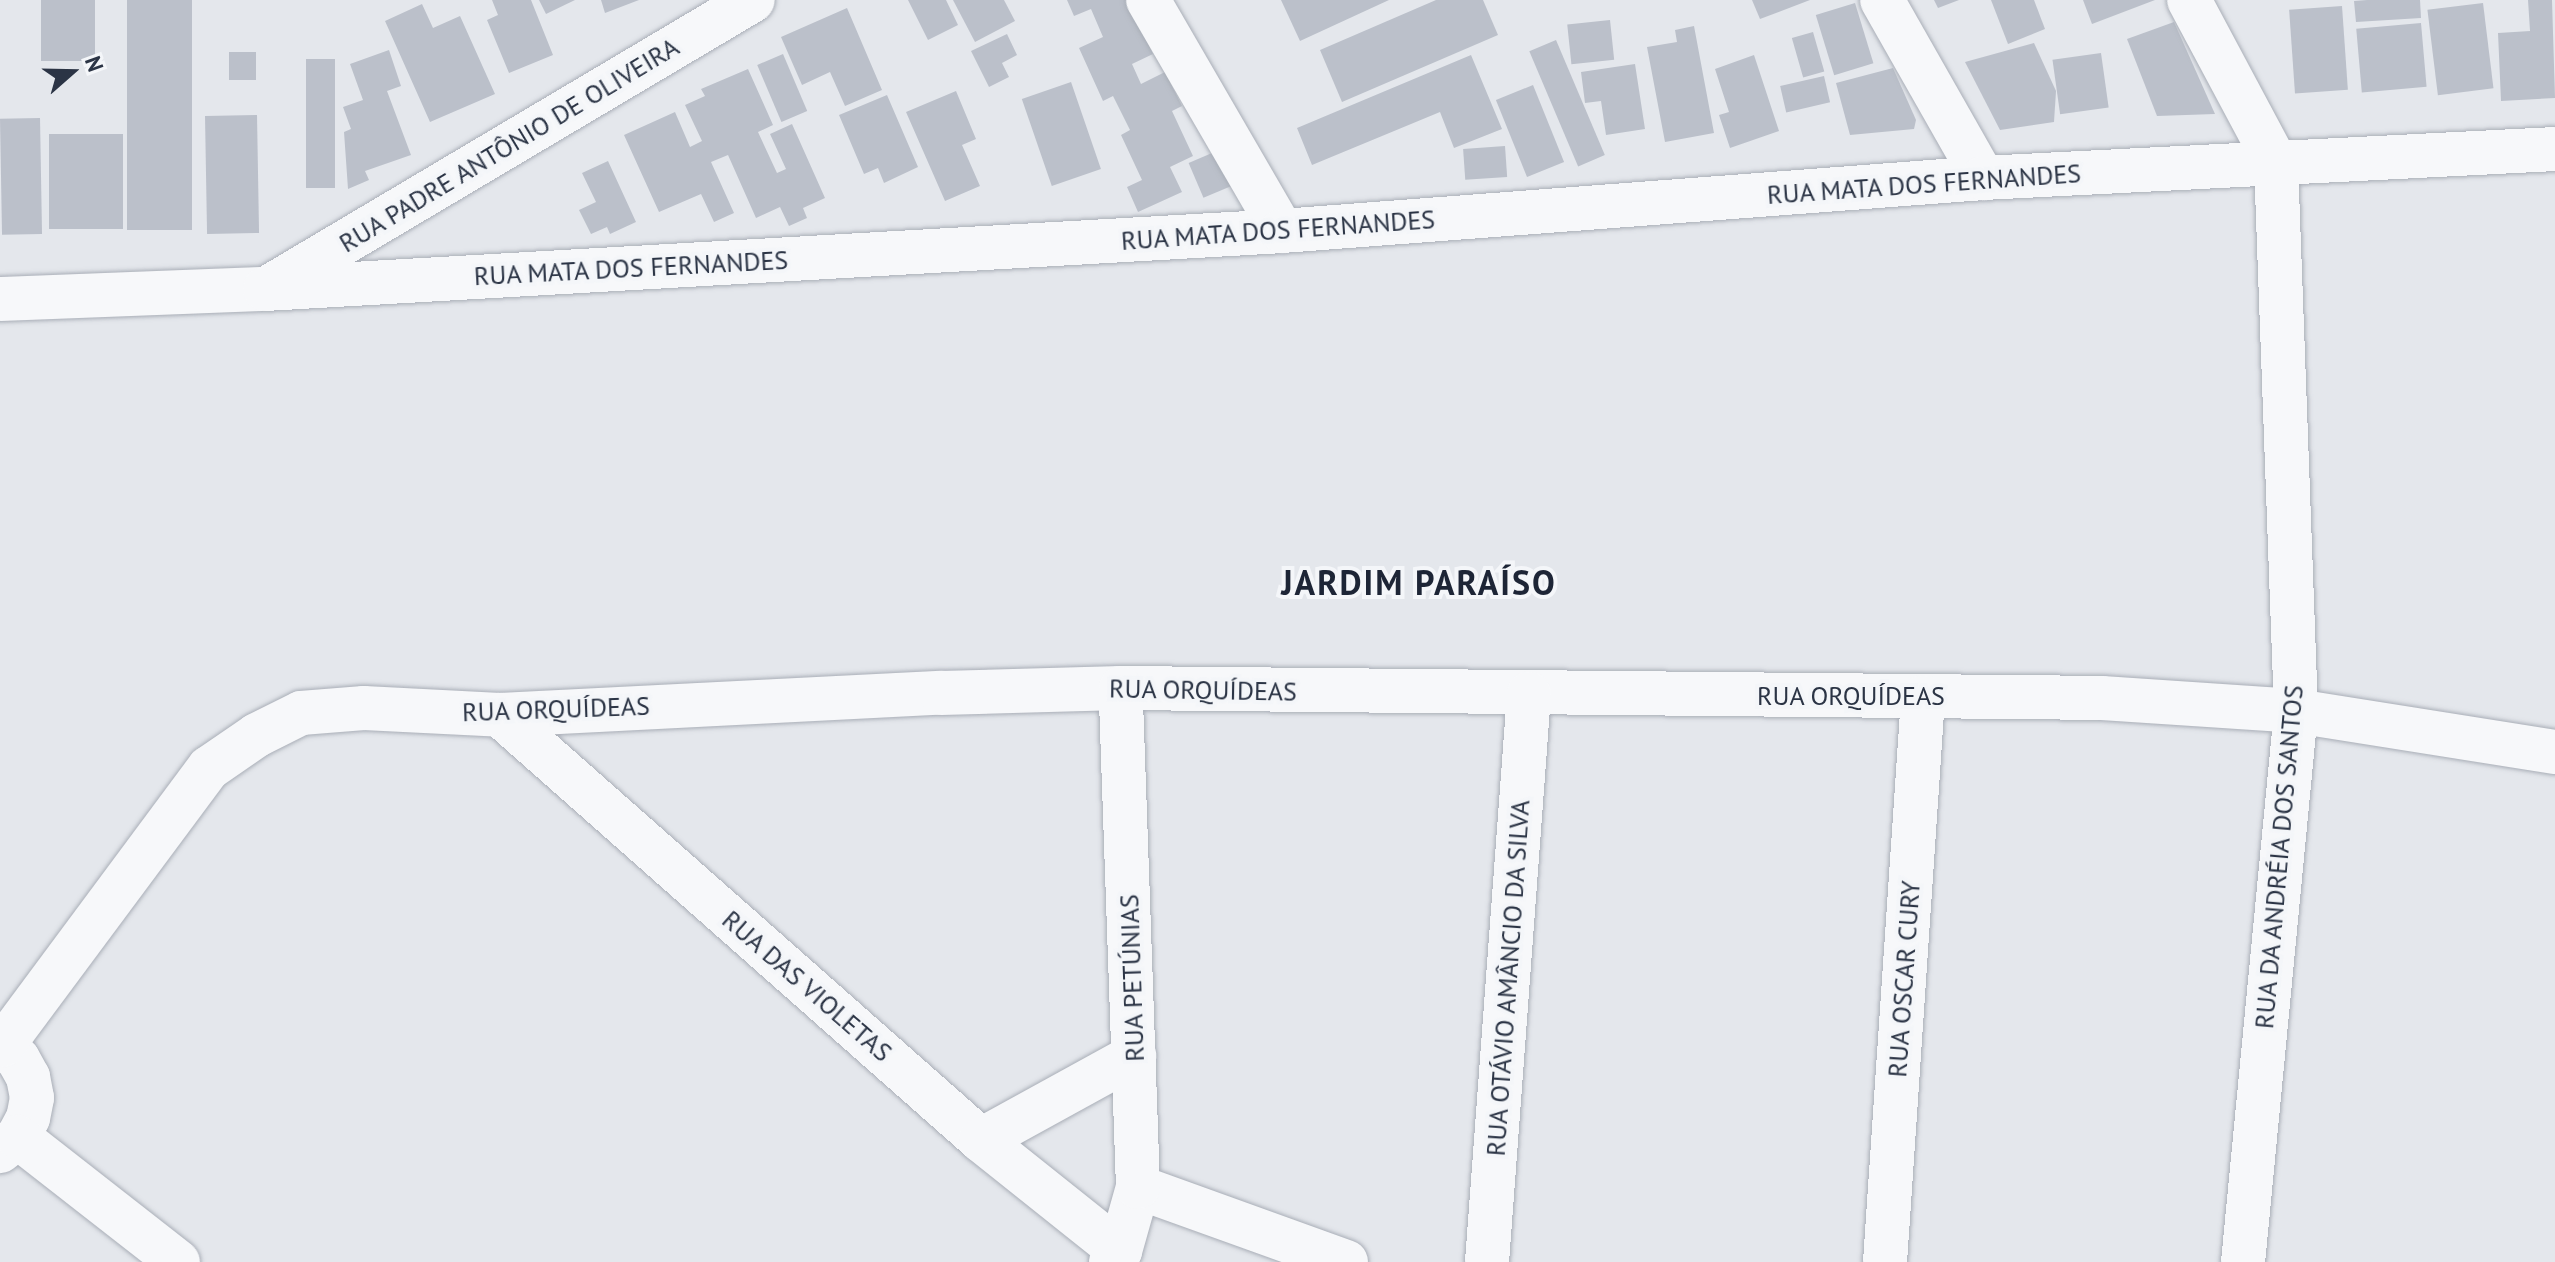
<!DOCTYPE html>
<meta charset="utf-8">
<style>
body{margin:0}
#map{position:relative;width:2555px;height:1262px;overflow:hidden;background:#e4e7ec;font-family:"PT Sans",sans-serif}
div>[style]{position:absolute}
.building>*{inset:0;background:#bbc0ca;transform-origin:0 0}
.roads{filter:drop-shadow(0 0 2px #a9aeb7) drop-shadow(0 0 2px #a9aeb7)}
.minor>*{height:44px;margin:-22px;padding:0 22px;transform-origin:22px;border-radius:22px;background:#f7f8fa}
span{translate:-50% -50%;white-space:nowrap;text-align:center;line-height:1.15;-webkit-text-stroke:8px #f4f6f9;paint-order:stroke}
.street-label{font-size:26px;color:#2b3445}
.district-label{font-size:34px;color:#1d2536;font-weight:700;letter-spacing:2px}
.north{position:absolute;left:32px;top:32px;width:80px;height:80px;-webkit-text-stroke:6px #f4f6f9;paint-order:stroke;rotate:70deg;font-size:22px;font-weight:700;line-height:32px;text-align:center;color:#2b3445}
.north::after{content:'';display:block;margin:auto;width:28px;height:36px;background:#2b3445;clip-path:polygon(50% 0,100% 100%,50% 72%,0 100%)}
</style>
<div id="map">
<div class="building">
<i style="left:41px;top:0;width:54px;height:61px"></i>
<i style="left:127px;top:0;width:65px;height:230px"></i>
<i style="clip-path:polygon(492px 0,531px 0,553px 55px,509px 73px,487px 20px,498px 15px)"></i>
<i style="clip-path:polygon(539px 0,575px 0,546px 14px)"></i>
<i style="clip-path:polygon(601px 0,639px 0,605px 13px)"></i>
<i style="clip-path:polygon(908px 0,946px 0,958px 25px,928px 40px)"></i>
<i style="clip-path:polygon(953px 0,1004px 0,1015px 21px,975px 42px)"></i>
<i style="clip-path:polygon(1067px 0,1128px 0,1153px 54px,1132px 64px,1141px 84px,1165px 72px,1182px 106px,1172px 111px,1193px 156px,1170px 167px,1182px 192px,1138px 212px,1127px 187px,1142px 180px,1121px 135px,1130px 130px,1113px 96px,1103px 101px,1079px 48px,1103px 37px,1091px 9px,1074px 16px)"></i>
<i style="clip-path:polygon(1281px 0,1389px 0,1300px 41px)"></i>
<i style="clip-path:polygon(1436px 0,1483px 0,1498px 35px,1342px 102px,1320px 50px)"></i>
<i style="clip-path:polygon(1752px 0,1810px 0,1760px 19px)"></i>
<i style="clip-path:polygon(1934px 0,1959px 0,1938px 8px)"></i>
<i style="clip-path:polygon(1991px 0,2034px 0,2045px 29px,2008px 44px)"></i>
<i style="clip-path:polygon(2083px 0,2155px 0,2092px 24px)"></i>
<i style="clip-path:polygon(2367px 0,2420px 0,2421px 18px,2356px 22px,2354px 1px)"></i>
<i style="clip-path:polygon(2528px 0,2552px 0,2555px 98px,2501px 101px,2498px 33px,2530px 31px)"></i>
<i style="left:1855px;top:3px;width:63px;height:41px;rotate:73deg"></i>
<i style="left:2483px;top:3px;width:86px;height:56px;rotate:83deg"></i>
<i style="clip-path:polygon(422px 4px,433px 28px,460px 16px,495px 94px,430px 122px,385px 21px)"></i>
<i style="left:2342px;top:6px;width:84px;height:53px;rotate:86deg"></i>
<i style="clip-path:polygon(847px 8px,882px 90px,845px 106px,830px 72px,802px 85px,781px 37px)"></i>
<i style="left:1610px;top:20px;width:40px;height:43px;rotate:84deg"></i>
<i style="clip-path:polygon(2174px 22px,2215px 114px,2157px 116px,2127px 39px)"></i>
<i style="left:2421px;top:23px;width:64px;height:65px;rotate:85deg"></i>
<i style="clip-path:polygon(1694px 26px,1714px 133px,1665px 142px,1647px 47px,1677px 42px,1675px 30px)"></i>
<i style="left:1813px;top:32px;width:41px;height:22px;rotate:74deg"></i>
<i style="clip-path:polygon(1007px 34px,1017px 55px,1002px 63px,1009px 77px,989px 87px,971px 51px)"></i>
<i style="left:1556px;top:40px;width:125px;height:29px;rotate:67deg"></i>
<i style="clip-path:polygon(2034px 43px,2056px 91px,2054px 122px,2000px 130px,1965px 62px)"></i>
<i style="clip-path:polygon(389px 50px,401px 86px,387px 91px,411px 155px,365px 171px,369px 180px,348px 189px,344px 132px,351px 129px,343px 107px,363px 100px,350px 64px)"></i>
<i style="left:256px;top:52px;width:28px;height:27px;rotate:90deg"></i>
<i style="left:2101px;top:53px;width:55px;height:49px;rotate:82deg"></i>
<i style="left:783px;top:54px;width:62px;height:28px;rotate:67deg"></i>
<i style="clip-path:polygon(1471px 55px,1502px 129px,1454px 148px,1440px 112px,1312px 165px,1297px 128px)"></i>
<i style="clip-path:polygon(1754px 55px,1779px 131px,1730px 148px,1719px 115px,1729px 112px,1715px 69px)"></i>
<i style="left:306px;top:59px;width:29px;height:129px"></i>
<i style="clip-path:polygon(1635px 64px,1645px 129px,1606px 135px,1601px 101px,1585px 103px,1581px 72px)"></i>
<i style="clip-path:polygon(1893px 68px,1916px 120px,1914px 129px,1850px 135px,1836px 83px)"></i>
<i style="clip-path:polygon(748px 69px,773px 125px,758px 132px,777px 173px,786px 169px,770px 134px,792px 124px,825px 198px,803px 208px,807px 218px,789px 226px,780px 207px,756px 218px,728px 155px,711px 162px,734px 213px,714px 222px,701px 194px,659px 212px,624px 135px,675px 112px,690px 147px,702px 141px,685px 105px,705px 96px,701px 89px)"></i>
<i style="left:1824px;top:76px;width:27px;height:45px;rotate:77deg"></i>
<i style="left:1071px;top:82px;width:92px;height:52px;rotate:71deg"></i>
<i style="left:1533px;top:85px;width:83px;height:40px;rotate:68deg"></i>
<i style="clip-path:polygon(956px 91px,976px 139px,962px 145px,980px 186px,945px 201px,906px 112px)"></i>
<i style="clip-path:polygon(887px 95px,918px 167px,884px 183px,878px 168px,864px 174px,839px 115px)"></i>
<i style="left:257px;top:115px;width:118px;height:52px;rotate:89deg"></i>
<i style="left:40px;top:118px;width:116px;height:40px;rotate:89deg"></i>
<i style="left:49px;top:134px;width:74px;height:95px"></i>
<i style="left:1505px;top:146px;width:31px;height:42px;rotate:86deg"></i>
<i style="left:1219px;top:150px;width:38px;height:33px;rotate:67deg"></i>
<i style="clip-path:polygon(608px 161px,636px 222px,610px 234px,607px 227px,591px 234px,579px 210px,596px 202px,582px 173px)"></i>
</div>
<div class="roads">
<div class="minor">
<i style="left:1148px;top:0;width:267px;rotate:59.9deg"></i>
<i style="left:1882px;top:0;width:205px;rotate:60.4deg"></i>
<i style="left:2189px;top:0;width:185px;rotate:61.9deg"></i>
<i style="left:2276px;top:163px;width:548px;rotate:87.91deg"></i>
<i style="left:2296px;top:711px;width:554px;rotate:95.49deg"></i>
<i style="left:271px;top:286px;width:560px;rotate:-30.68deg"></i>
<i style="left:0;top:299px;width:265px;rotate:-2.2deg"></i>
<i style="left:265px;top:289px;width:1019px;rotate:-3.26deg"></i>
<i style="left:1282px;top:231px;width:703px;rotate:-4.32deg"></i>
<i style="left:1983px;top:178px;width:573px;rotate:-2.9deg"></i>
<i style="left:500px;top:715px;width:642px;rotate:41.46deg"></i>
<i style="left:981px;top:1140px;width:178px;rotate:38.6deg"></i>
<i style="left:0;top:1043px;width:24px;rotate:42deg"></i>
<i style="left:18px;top:1059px;width:21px;rotate:61deg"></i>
<i style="left:28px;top:1077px;width:21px;rotate:79deg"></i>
<i style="left:32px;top:1098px;width:20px;rotate:101deg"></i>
<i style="left:28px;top:1118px;width:21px;rotate:118deg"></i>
<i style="left:18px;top:1137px;width:23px;rotate:142deg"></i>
<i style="left:3px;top:1045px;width:345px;rotate:-53.4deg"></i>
<i style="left:209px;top:768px;width:58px;rotate:-34.5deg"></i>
<i style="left:257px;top:735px;width:49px;rotate:-26.6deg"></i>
<i style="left:301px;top:713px;width:63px;rotate:-4.5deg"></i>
<i style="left:364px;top:708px;width:136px;rotate:2.9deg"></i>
<i style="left:500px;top:715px;width:442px;rotate:-2.9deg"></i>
<i style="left:941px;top:693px;width:180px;rotate:-1.6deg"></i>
<i style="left:1121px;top:688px;width:981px;rotate:0.58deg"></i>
<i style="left:2102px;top:698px;width:194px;rotate:3.8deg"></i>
<i style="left:2296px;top:711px;width:262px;rotate:9deg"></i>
<i style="left:18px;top:1137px;width:203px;rotate:38deg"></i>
<i style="left:981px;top:1140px;width:175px;rotate:-28.8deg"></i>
<i style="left:1138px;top:1187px;width:221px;rotate:19.8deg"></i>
<i style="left:1111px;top:1262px;width:14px;rotate:-51deg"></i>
<i style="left:1120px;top:1251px;width:66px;rotate:-74.3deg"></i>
<i style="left:1138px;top:1187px;width:499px;rotate:-92deg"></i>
<i style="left:1487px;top:1262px;width:570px;rotate:-85.77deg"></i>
<i style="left:1885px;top:1262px;width:566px;rotate:-86.15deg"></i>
</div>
</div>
<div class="street-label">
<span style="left:509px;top:145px;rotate:-31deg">RUA PADRE ANTÔNIO DE OLIVEIRA</span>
<span style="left:1924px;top:184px;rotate:-4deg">RUA MATA DOS FERNANDES</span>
<span style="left:1278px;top:230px;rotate:-4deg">RUA MATA DOS FERNANDES</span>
<span style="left:631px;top:268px;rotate:-3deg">RUA MATA DOS FERNANDES</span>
<span style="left:1203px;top:690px;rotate:1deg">RUA ORQUÍDEAS</span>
<span style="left:1851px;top:696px">RUA ORQUÍDEAS</span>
<span style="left:556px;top:709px;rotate:-2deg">RUA ORQUÍDEAS</span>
<span style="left:2279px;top:857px;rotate:-85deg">RUA DA ANDRÉIA DOS SANTOS</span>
<span style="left:1132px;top:978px;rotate:-92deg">RUA PETÚNIAS</span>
<span style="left:1508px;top:978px;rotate:-86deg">RUA OTÁVIO AMÂNCIO DA SILVA</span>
<span style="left:1904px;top:979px;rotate:-86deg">RUA OSCAR CURY</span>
<span style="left:807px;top:986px;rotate:41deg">RUA DAS VIOLETAS</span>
</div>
<div class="district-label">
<span style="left:1419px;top:583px">JARDIM PARAÍSO</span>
</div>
<div class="north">N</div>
</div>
